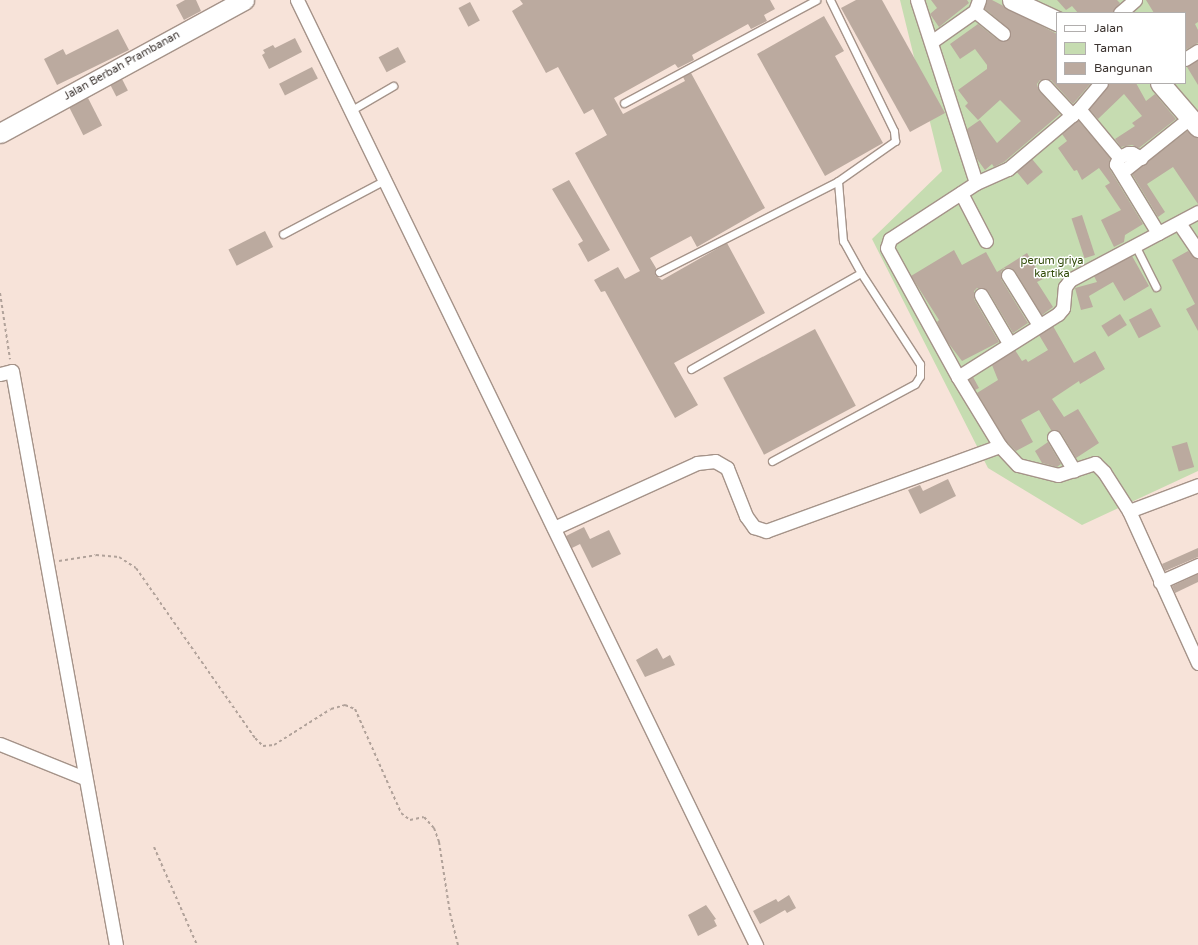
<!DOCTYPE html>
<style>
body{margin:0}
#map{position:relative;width:1198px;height:945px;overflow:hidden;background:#f7e3d9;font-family:"Varela Round",sans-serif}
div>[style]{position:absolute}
.green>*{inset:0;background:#c6dcb1}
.building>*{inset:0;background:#bbaa9f;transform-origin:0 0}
.path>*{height:2px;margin-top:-1px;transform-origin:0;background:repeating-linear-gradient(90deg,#b1a29a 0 3px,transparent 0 6px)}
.roads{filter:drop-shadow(1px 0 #a59389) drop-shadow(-1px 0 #a59389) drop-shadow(0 1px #a59389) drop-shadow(0 -1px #a59389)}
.lane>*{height:7px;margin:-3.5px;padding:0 3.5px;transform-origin:3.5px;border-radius:3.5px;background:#fff}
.street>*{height:13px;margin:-6.5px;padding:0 6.5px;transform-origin:6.5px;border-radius:6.5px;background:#fff}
.secondary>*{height:19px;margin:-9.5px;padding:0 9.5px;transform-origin:9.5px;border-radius:9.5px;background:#fff}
span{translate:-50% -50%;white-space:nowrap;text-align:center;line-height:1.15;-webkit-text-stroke:3px #fff;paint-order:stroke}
.street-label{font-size:11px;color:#3d3531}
.park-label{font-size:11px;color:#324c0a}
.legend{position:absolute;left:1056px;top:12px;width:130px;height:72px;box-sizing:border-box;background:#fff;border:1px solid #b1aead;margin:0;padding:5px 7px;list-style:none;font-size:12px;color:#3d3531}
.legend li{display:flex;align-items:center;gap:8px;height:20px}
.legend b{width:20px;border:1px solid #b1aead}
</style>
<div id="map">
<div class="green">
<div style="clip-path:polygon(evenodd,900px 0,1198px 0,1198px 471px,1082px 525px,988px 468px,872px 239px,942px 171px,900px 0,1057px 13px,1185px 13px,1185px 83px,1057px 83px,1057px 13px)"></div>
</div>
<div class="building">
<div style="clip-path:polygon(185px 0,196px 0,201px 11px,184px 20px,176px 5px)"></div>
<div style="clip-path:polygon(520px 0,770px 0,775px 9px,764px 15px,767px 21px,751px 29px,748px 24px,692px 55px,694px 60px,678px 68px,675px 64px,614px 98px,623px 114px,685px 81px,683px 77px,691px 73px,765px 208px,697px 247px,691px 236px,650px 258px,656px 268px,655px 275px,662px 280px,727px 243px,765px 313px,674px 363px,698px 405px,675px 418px,605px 291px,601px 292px,594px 280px,618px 267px,625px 279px,640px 271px,575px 153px,607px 135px,593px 109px,584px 114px,558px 67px,546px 73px,512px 11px,523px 4px)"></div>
<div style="clip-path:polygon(856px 0,882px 0,945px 113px,910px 132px,841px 8px)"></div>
<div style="clip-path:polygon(931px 0,967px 0,969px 3px,939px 27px,930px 14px,937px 8px)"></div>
<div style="clip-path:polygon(987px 0,992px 0,1057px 34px,1057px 83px,1091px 83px,1073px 104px,1051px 80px,1040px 80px,1037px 84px,1039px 91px,1060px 114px,1004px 162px,994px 167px,992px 164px,985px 170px,977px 159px,967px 129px,980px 120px,997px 143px,1021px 121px,1000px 100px,978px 120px,965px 106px,968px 103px,958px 90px,987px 69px,987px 65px,975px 49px,960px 59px,950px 44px,978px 24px,998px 40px,1009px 39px,1011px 35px,1008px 28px,984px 8px)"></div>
<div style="clip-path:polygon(1057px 0,1117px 0,1120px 3px,1112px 13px,1078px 13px,1072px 6px,1066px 10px)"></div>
<div style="clip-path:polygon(1146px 0,1198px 0,1198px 22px,1195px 24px,1198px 30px,1198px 43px,1185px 50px,1185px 13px,1154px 13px)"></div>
<div style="left:470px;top:2px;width:21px;height:13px;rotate:62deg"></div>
<div style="clip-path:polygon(824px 16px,844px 51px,835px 56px,883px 143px,825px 176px,757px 54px)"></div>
<div style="clip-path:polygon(118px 29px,129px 50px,57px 85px,44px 59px,63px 49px,66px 55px)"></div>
<div style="clip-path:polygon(295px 38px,302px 52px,269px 69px,262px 55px,265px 53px,263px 50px,273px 45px,275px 48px)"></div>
<div style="left:398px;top:47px;width:17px;height:22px;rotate:62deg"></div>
<div style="clip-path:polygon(1198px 60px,1198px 85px,1187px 67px)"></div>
<div style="left:312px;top:67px;width:13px;height:37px;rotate:63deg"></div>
<div style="left:122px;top:79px;width:13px;height:13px;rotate:63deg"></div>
<div style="clip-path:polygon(1109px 83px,1136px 83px,1146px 101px,1155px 94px,1176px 119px,1139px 148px,1132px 145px,1121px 147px,1115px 139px,1135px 126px,1132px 123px,1142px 116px,1124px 94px,1098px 119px,1089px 109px)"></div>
<div style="left:88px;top:98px;width:31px;height:21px;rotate:63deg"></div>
<div style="clip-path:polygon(1078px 120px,1110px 158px,1109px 168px,1143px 224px,1125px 235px,1124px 242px,1114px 247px,1101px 220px,1121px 210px,1105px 186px,1110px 183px,1099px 168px,1082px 180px,1077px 170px,1074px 171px,1058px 148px,1067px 141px,1062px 134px)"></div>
<div style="clip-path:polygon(1187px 131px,1198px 138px,1198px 204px,1173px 167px,1147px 184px,1165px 212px,1158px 217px,1132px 174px)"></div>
<div style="left:1032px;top:159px;width:17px;height:20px;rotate:50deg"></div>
<div style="clip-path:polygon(569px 180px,610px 250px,588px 262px,578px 244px,583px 241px,552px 189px)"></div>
<div style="left:1082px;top:215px;width:42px;height:11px;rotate:72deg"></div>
<div style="left:265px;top:231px;width:18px;height:41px;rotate:63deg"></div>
<div style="clip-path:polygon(954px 250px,962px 265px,986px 252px,997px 272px,1027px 253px,1043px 279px,1037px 282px,1053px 307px,1042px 315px,1015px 271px,1011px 268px,1004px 268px,1001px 272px,1001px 279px,1028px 323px,1013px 333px,988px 291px,977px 288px,974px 291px,974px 299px,999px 342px,962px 361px,946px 340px,937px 322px,939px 320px,911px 276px)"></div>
<div style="clip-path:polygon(1188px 251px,1198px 259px,1198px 331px,1186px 309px,1195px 304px,1172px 260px)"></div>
<div style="clip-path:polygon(1132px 256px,1149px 286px,1124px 301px,1113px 282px,1089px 296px,1093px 307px,1081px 310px,1075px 288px,1097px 282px,1094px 276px)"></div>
<div style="left:1151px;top:308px;width:21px;height:25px;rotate:62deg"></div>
<div style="left:1120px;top:314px;width:13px;height:22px;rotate:58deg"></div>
<div style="clip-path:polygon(1053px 326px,1074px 363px,1095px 351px,1105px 369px,1080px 384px,1079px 381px,1052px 399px,1064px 417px,1078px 409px,1099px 443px,1076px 458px,1061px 433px,1051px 430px,1039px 410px,1021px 420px,1033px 442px,1016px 451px,1006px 441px,977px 393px,998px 380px,992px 365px,1015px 350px,1022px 361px,1026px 359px,1028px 362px,1048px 350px,1039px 335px)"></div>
<div style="left:815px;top:329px;width:87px;height:104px;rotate:62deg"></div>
<div style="clip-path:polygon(973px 377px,979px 388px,975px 390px,969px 380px)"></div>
<div style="clip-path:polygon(1048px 442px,1061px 464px,1057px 467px,1042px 463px,1035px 451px)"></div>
<div style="left:1187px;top:442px;width:26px;height:16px;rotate:74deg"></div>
<div style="clip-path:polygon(948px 479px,956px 496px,920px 514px,908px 490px,920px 485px,923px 491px)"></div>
<div style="clip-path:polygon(584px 527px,590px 539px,609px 530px,621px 554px,592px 568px,580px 544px,572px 548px,566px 536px)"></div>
<div style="clip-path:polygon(1198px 548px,1198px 557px,1165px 571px,1162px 564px)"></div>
<div style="clip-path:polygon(1198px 574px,1198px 582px,1175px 593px,1172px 586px)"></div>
<div style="clip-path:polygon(657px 648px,663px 659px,670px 655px,675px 665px,645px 677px,636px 660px)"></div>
<div style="clip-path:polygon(789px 895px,796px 908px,787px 913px,785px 910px,760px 924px,753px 911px,776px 899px,778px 902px)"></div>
<div style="clip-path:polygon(706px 905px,716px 919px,714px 920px,717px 926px,698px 936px,688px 915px)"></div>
</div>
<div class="path">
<div style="left:0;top:293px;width:67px;rotate:81.4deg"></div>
<div style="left:59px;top:561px;width:37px;rotate:-9deg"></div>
<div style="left:96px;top:555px;width:23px;rotate:5deg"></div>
<div style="left:119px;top:557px;width:20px;rotate:33deg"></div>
<div style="left:136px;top:568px;width:208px;rotate:55deg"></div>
<div style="left:255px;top:738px;width:11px;rotate:45deg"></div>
<div style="left:263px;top:746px;width:11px;rotate:-5deg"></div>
<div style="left:274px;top:745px;width:67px;rotate:-32.3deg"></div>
<div style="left:331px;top:709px;width:15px;rotate:-16deg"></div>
<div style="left:345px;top:705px;width:11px;rotate:22deg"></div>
<div style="left:355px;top:709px;width:114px;rotate:66.1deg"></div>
<div style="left:401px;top:813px;width:11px;rotate:38deg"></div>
<div style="left:410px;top:820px;width:14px;rotate:-12deg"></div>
<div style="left:424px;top:817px;width:15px;rotate:48deg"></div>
<div style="left:434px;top:828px;width:15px;rotate:70deg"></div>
<div style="left:439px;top:842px;width:72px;rotate:81.2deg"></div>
<div style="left:450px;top:913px;width:33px;rotate:76deg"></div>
<div style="left:154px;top:847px;width:107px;rotate:66.3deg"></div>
</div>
<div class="roads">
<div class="lane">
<div style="left:624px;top:103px;width:218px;rotate:-28.2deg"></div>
<div style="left:350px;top:111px;width:50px;rotate:-30.2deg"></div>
<div style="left:283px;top:234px;width:113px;rotate:-27.9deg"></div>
<div style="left:1135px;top:245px;width:47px;rotate:63.4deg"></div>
<div style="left:659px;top:272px;width:201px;rotate:-26.9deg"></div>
<div style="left:838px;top:181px;width:70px;rotate:-35.1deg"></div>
<div style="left:895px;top:141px;width:10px;rotate:-96deg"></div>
<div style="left:894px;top:131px;width:146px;rotate:-116deg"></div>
<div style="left:691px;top:369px;width:195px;rotate:-29.5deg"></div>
<div style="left:772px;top:461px;width:162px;rotate:-28.3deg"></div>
<div style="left:915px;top:384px;width:9px;rotate:-58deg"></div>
<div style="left:920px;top:376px;width:12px;rotate:-90deg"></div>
<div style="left:920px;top:364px;width:108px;rotate:-123deg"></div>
<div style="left:861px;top:273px;width:37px;rotate:-119deg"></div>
<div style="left:843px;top:241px;width:60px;rotate:-94.8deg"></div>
</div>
<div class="street">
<div style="left:297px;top:0;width:1051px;rotate:64.09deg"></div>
<div style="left:917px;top:0;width:192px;rotate:72.1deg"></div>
<div style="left:976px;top:183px;width:103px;rotate:146.9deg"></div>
<div style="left:890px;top:239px;width:9px;rotate:108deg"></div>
<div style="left:887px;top:248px;width:147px;rotate:61.2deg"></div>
<div style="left:958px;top:377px;width:81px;rotate:58.7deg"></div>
<div style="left:1000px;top:446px;width:26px;rotate:47deg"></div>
<div style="left:1018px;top:465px;width:41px;rotate:14deg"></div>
<div style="left:1058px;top:475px;width:39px;rotate:-18deg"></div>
<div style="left:1095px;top:463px;width:13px;rotate:45deg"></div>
<div style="left:1104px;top:472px;width:46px;rotate:57.3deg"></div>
<div style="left:1129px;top:511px;width:74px;rotate:-20.6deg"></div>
<div style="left:975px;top:11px;width:36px;rotate:39deg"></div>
<div style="left:1120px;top:13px;width:20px;rotate:-41deg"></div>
<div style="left:931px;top:42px;width:54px;rotate:-35.2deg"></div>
<div style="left:975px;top:11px;width:12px;rotate:-70deg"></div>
<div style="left:1185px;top:59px;width:15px;rotate:-32deg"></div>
<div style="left:1045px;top:86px;width:40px;rotate:47deg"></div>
<div style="left:1079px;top:109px;width:62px;rotate:50.2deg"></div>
<div style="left:1141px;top:158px;width:10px;rotate:-151deg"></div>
<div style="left:1132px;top:153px;width:4px;rotate:180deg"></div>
<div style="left:1128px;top:153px;width:10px;rotate:156deg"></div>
<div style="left:1119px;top:157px;width:8px;rotate:113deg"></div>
<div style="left:1116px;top:164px;width:81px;rotate:58.7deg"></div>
<div style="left:1122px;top:172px;width:88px;rotate:-38.6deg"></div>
<div style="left:976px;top:183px;width:35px;rotate:-24deg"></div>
<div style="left:1008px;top:169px;width:93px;rotate:-40.2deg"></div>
<div style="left:1079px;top:109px;width:34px;rotate:-50deg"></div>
<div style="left:961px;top:193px;width:54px;rotate:62.5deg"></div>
<div style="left:1179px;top:223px;width:34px;rotate:56deg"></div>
<div style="left:1008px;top:275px;width:59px;rotate:58.2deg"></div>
<div style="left:981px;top:295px;width:56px;rotate:59.7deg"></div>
<div style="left:0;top:374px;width:12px;rotate:-14deg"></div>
<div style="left:12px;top:371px;width:583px;rotate:79.73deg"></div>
<div style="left:958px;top:377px;width:118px;rotate:-32.2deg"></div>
<div style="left:1058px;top:314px;width:8px;rotate:-50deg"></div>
<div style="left:1063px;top:308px;width:21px;rotate:-85deg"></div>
<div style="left:1065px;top:287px;width:9px;rotate:-54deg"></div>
<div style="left:1070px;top:280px;width:145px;rotate:-28deg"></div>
<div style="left:1054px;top:437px;width:39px;rotate:59deg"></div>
<div style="left:1129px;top:511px;width:167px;rotate:65.6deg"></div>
<div style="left:554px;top:528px;width:157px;rotate:-24.4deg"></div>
<div style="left:697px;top:463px;width:18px;rotate:-6deg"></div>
<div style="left:715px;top:461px;width:14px;rotate:30deg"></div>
<div style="left:727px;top:468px;width:52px;rotate:68.4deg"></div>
<div style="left:746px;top:516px;width:14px;rotate:54deg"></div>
<div style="left:754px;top:527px;width:13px;rotate:18deg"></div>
<div style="left:766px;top:531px;width:249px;rotate:-20deg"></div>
<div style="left:1160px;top:582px;width:42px;rotate:-24.1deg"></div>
<div style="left:0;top:744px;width:91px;rotate:22deg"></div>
</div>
<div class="secondary">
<div style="left:1012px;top:0;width:50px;rotate:25deg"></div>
<div style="left:1160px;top:83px;width:58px;rotate:49.2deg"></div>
<div style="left:0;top:133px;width:278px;rotate:-28.6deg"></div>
</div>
</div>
<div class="street-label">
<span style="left:122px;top:66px;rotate:-29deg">Jalan Berbah Prambanan</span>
</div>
<div class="park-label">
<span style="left:1052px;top:268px">perum griya<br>kartika</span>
</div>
<ul class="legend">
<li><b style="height:5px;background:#fff"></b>Jalan</li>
<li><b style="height:11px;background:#c6dcb1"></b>Taman</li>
<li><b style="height:11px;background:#bbaa9f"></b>Bangunan</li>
</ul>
</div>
